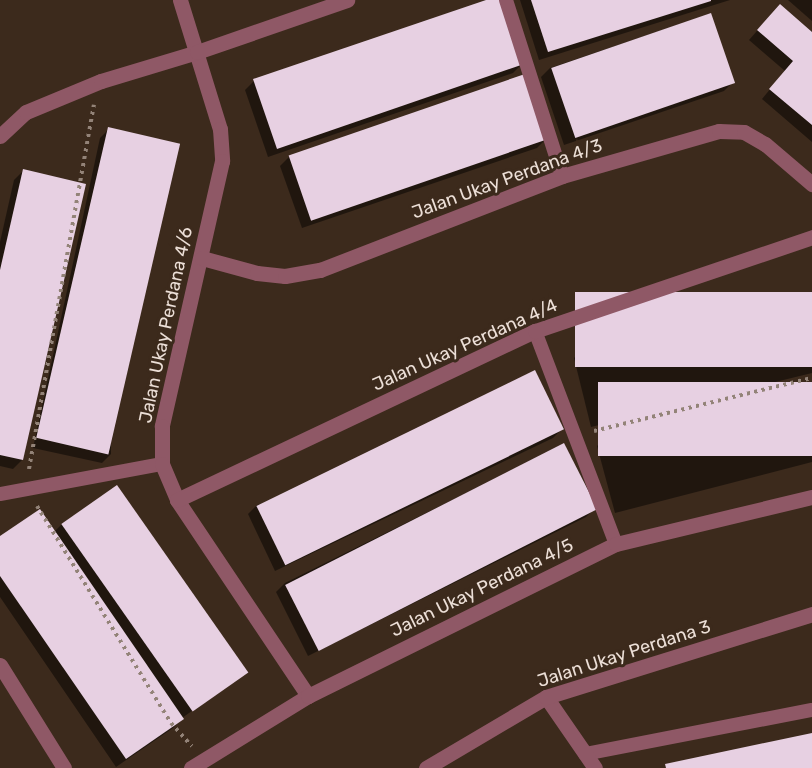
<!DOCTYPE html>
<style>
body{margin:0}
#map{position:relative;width:812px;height:768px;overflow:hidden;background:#3c2a1c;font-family:Rubik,sans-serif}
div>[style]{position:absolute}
.shadow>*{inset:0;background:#0007}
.building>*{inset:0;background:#e7d0e2;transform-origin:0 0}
.path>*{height:4px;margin-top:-2px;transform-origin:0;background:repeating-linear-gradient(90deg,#938378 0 3px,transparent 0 7.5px)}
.lane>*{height:14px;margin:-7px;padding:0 7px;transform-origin:7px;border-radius:7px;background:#8f5866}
.street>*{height:15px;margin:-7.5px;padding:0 7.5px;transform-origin:7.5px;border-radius:7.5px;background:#8f5866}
span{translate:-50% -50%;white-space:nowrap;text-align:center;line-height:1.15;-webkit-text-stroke:6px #3c2a1c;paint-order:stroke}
.street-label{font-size:18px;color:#ecdfd7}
</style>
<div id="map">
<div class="shadow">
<div style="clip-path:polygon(491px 0,522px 64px,513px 73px,268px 157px,245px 90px,254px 81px)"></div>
<div style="clip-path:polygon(520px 0,730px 0,539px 60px)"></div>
<div style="clip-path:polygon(788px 0,812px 0,812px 21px)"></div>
<div style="clip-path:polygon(710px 14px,733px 82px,724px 91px,564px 145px,541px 77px,550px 68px)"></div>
<div style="clip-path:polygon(771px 15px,812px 34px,812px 142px,762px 99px,785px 71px,749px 40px)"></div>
<div style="clip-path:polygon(109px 129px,111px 454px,102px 463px,33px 448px,100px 138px)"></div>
<div style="clip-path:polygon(546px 139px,537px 148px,302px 228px,280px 166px,290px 156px)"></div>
<div style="clip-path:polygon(23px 171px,22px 460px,13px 469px,0 466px,0 242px,14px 180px)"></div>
<div style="clip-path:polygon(812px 294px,812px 373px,591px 427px,574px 358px,583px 349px)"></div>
<div style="clip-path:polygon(812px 384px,812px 462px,615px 513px,597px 446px,606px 437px)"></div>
<div style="clip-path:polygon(562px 429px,553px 438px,275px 571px,248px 514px,257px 505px)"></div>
<div style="clip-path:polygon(563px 445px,595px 508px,586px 517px,308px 656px,276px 592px,285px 583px)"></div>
<div style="clip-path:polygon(62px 524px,245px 673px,182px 718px,173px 728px,116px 767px,0 597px,0 538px,54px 532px)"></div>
</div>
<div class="building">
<div style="clip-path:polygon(486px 0,502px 0,524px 64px,277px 149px,253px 79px)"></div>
<div style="clip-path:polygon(531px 0,711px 0,711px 1px,548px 52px)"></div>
<div style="clip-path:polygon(780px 4px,812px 32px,812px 125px,769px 89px,793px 61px,757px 30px)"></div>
<div style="left:711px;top:13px;width:74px;height:169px;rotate:71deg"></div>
<div style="left:525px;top:74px;width:69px;height:250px;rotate:71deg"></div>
<div style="left:108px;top:127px;width:74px;height:319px;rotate:13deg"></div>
<div style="clip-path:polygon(23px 169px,86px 184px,23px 460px,0 455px,0 270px)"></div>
<div style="left:812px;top:292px;width:75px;height:237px;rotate:90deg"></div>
<div style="left:535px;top:370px;width:66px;height:310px;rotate:64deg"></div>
<div style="left:812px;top:382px;width:74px;height:214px;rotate:90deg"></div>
<div style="left:564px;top:443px;width:74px;height:313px;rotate:63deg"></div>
<div style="left:117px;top:485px;width:229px;height:68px;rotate:55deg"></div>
<div style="clip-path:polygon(40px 509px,184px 719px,126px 759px,0 576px,0 536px)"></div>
<div style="clip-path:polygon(812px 733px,812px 768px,666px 768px,665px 764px)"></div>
</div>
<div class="path">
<div style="left:594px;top:431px;width:224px;rotate:-13.7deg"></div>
<div style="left:29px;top:469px;width:370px;rotate:-79.9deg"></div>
<div style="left:37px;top:506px;width:255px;rotate:58.3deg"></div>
<div style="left:171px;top:723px;width:31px;rotate:48deg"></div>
</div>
<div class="lane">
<div style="left:506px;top:0;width:185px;rotate:72.3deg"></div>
<div style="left:535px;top:331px;width:228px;rotate:69.2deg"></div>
<div style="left:0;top:494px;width:165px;rotate:-10.5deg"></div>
<div style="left:585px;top:754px;width:231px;rotate:-11deg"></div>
</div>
<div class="street">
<div style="left:180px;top:0;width:135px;rotate:72.8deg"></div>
<div style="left:220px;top:129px;width:32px;rotate:86deg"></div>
<div style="left:222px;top:161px;width:272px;rotate:102.8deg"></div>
<div style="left:162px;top:426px;width:38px;rotate:90deg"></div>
<div style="left:162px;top:464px;width:39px;rotate:67deg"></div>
<div style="left:177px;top:500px;width:236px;rotate:56.2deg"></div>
<div style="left:0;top:136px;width:35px;rotate:-43deg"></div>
<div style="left:26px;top:112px;width:81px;rotate:-22.5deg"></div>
<div style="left:101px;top:81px;width:100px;rotate:-16.8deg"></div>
<div style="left:197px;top:52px;width:159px;rotate:-19.1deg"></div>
<div style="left:202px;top:258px;width:57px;rotate:15.3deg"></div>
<div style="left:257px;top:273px;width:28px;rotate:6deg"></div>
<div style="left:285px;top:276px;width:36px;rotate:-10deg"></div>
<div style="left:320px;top:270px;width:260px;rotate:-21.2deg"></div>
<div style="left:562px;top:176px;width:163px;rotate:-16deg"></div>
<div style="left:719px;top:131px;width:25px;rotate:2deg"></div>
<div style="left:744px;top:132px;width:24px;rotate:30deg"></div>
<div style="left:765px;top:144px;width:62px;rotate:40.4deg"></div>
<div style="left:177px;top:500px;width:396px;rotate:-25.3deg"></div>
<div style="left:535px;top:331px;width:293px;rotate:-18.7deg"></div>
<div style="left:0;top:665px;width:121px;rotate:58.1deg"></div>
<div style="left:546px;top:697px;width:86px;rotate:55.4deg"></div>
<div style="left:191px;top:768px;width:137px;rotate:-31.6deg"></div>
<div style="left:308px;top:696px;width:343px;rotate:-26.3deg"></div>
<div style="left:616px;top:544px;width:202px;rotate:-13.5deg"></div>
<div style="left:426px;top:768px;width:139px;rotate:-30.6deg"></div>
<div style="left:546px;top:697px;width:279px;rotate:-17.3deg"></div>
</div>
<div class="street-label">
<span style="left:507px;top:179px;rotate:-20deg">Jalan Ukay Perdana 4/3</span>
<span style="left:166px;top:325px;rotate:-78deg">Jalan Ukay Perdana 4/6</span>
<span style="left:465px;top:345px;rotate:-24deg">Jalan Ukay Perdana 4/4</span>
<span style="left:482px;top:588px;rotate:-26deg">Jalan Ukay Perdana 4/5</span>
<span style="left:624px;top:654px;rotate:-18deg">Jalan Ukay Perdana 3</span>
</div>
</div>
